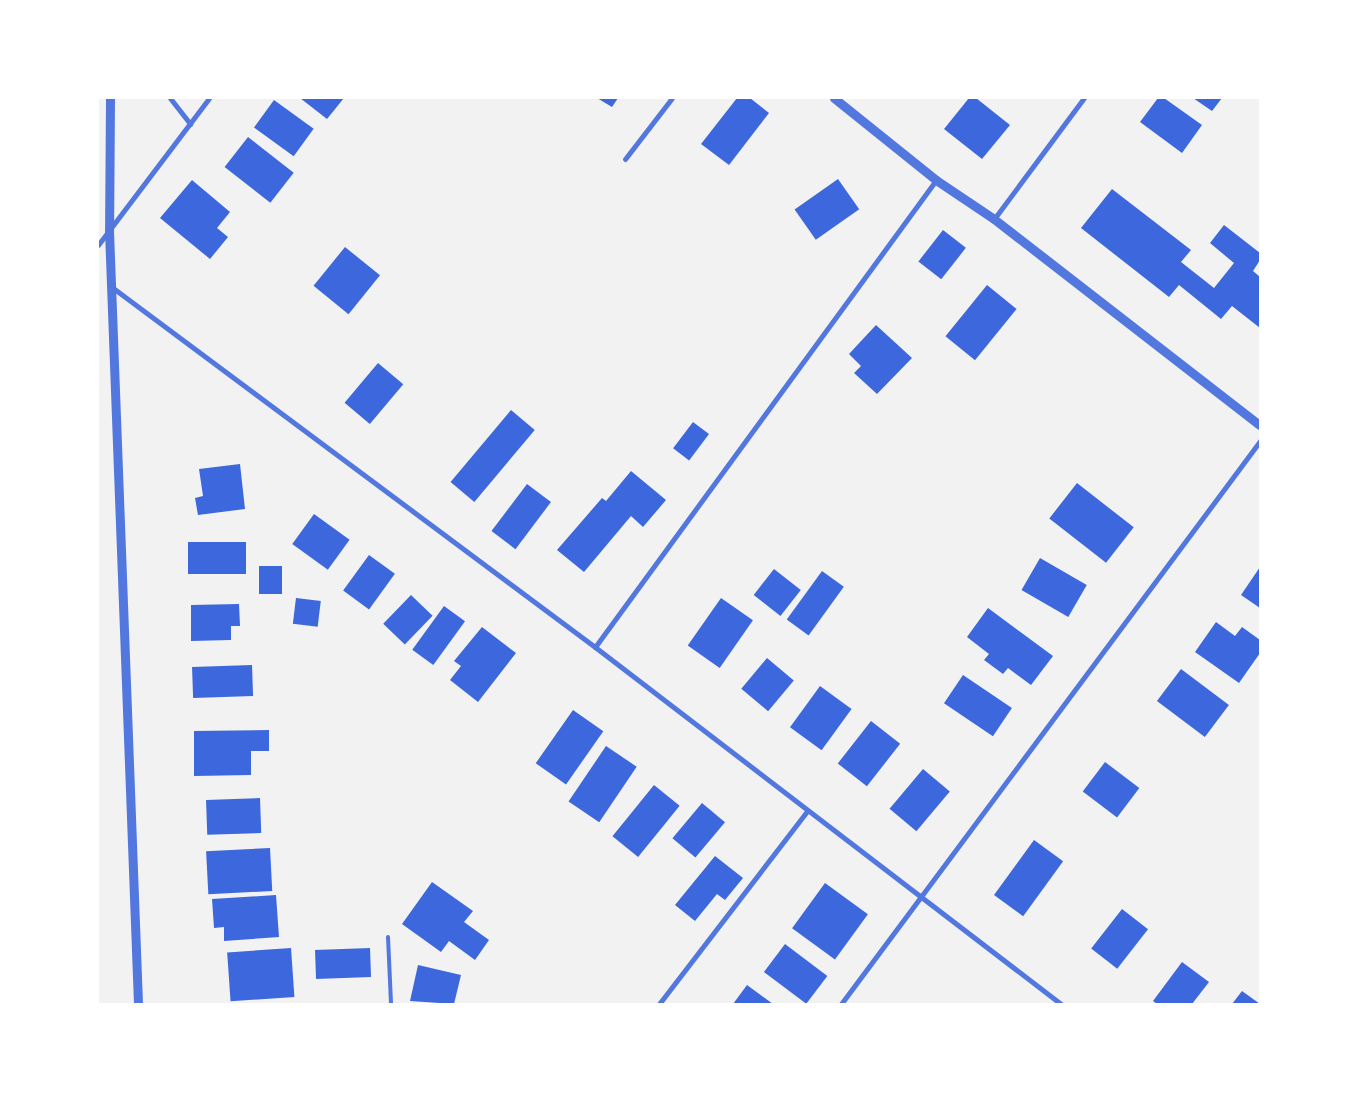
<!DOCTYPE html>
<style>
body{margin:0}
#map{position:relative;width:1358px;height:1102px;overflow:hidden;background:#f2f2f2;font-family:"Source Serif 4",serif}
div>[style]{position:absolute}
.building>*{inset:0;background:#3d67dc;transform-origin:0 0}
.service>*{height:4px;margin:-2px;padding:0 2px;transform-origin:2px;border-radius:2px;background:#5277de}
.minor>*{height:5px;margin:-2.5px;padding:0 2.5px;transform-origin:2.5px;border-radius:2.5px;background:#5277de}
.tertiary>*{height:9px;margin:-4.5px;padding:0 4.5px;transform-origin:4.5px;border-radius:4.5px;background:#5277de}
span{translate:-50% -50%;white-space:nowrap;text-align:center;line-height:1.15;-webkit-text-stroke:4.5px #fff;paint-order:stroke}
.frame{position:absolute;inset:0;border:99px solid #fff;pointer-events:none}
</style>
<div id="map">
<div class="building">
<div style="clip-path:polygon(300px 98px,344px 98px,327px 119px)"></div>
<div style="clip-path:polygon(597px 98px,618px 98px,612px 107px)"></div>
<div style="clip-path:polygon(737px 98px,750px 98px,769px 113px,729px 165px,701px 144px)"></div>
<div style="clip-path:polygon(969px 98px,976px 98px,1010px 125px,982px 159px,944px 129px)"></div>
<div style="clip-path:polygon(1158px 98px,1164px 98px,1202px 125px,1182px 153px,1140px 122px)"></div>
<div style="clip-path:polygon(1193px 98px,1222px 98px,1212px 111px)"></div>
<div style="left:274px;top:100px;width:49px;height:34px;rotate:36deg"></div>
<div style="left:248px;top:137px;width:58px;height:38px;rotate:38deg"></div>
<div style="left:838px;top:179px;width:37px;height:53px;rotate:55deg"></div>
<div style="clip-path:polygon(192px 180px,230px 212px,217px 228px,228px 237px,210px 259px,160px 218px)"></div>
<div style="clip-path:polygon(1112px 189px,1191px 250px,1181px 262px,1214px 288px,1234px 263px,1210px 243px,1224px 225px,1260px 253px,1260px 260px,1253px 271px,1260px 277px,1260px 328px,1232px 306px,1221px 319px,1179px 285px,1169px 297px,1081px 228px)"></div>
<div style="left:943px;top:230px;width:29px;height:40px;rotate:38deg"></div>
<div style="left:345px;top:247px;width:45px;height:50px;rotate:39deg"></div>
<div style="left:987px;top:285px;width:38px;height:66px;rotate:39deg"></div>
<div style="clip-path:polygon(876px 325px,912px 358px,877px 394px,854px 373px,861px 366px,849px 354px)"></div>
<div style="left:378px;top:363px;width:33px;height:52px;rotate:40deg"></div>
<div style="left:511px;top:410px;width:31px;height:94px;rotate:40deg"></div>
<div style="left:693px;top:422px;width:20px;height:33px;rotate:37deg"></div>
<div style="clip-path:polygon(240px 464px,245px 509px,198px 515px,195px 498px,203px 496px,199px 469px)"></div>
<div style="clip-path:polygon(631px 471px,666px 500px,643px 527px,631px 516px,584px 572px,557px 550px,602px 498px,606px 501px)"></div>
<div style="left:1077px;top:483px;width:72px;height:45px;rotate:38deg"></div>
<div style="left:527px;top:484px;width:30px;height:59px;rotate:37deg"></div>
<div style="left:314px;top:514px;width:44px;height:37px;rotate:36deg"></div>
<div style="left:246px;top:542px;width:32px;height:58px;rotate:90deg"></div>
<div style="left:369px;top:555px;width:32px;height:44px;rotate:36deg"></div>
<div style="left:1040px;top:558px;width:54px;height:37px;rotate:30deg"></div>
<div style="left:259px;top:566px;width:23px;height:28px"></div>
<div style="clip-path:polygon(1260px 567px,1260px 608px,1241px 595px)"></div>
<div style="left:774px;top:569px;width:34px;height:33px;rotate:38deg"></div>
<div style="left:822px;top:571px;width:27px;height:60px;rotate:36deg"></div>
<div style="left:411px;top:595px;width:30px;height:40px;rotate:44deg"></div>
<div style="left:296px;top:598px;width:25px;height:26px;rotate:7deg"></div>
<div style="left:721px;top:598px;width:39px;height:58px;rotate:35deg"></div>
<div style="clip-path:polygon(239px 604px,240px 626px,231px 626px,231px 640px,191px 641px,191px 605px)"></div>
<div style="left:444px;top:606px;width:26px;height:54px;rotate:36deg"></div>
<div style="clip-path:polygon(988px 608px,1053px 656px,1031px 685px,1008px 668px,1003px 674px,984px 660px,989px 654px,967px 637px)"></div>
<div style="clip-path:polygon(1216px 622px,1235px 636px,1242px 627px,1260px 640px,1260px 653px,1239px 683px,1195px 652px)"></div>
<div style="clip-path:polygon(482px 627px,516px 653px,478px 702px,450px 680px,461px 666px,454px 661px)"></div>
<div style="left:767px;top:658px;width:35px;height:40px;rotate:40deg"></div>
<div style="left:252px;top:665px;width:31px;height:60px;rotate:88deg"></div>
<div style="left:1181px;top:669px;width:60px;height:40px;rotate:37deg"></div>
<div style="left:963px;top:675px;width:59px;height:34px;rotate:34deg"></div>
<div style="left:820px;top:686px;width:39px;height:51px;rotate:36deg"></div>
<div style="left:573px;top:710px;width:37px;height:65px;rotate:35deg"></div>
<div style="left:871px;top:721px;width:37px;height:54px;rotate:38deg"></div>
<div style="clip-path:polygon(269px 730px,269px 751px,251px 751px,251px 775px,194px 776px,194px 731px)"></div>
<div style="left:606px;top:746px;width:37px;height:67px;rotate:34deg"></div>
<div style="left:1105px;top:762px;width:43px;height:37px;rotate:37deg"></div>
<div style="left:923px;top:769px;width:35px;height:52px;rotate:40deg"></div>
<div style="left:654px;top:785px;width:33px;height:66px;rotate:39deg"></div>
<div style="left:260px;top:798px;width:35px;height:54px;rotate:88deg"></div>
<div style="left:702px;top:803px;width:30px;height:46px;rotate:40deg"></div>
<div style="left:1034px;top:840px;width:36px;height:68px;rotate:36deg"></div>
<div style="left:270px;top:848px;width:43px;height:64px;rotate:87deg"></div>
<div style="clip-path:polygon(715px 856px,743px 878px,725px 900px,717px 894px,695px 921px,675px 905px)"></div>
<div style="clip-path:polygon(432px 882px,473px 911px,464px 922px,489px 940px,475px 960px,449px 941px,441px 952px,402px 924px)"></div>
<div style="left:825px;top:883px;width:53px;height:56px;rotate:36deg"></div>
<div style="clip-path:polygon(276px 895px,279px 937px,224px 941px,224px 927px,214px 928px,212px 899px)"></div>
<div style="left:1122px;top:909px;width:33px;height:50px;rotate:38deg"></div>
<div style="left:785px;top:944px;width:53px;height:35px;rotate:37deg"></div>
<div style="left:291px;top:948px;width:49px;height:64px;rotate:86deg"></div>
<div style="left:370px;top:948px;width:29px;height:55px;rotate:88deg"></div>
<div style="clip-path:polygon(1182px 962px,1209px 982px,1192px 1004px,1157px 1004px,1153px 1001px)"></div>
<div style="clip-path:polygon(418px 965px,461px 975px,454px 1004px,410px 1001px)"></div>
<div style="clip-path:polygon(747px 985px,773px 1004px,733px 1004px)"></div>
<div style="clip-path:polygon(1242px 991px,1260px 1004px,1232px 1004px)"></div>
</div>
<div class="service">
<div style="left:388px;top:937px;width:67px;rotate:87.4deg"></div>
</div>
<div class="minor">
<div style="left:170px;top:98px;width:33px;rotate:52deg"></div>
<div style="left:625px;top:159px;width:77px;rotate:-52.4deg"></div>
<div style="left:994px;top:219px;width:151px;rotate:-53.4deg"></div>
<div style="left:98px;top:245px;width:184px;rotate:-52.9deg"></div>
<div style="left:113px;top:288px;width:601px;rotate:36.68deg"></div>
<div style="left:595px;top:647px;width:587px;rotate:37.46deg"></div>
<div style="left:595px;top:647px;width:578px;rotate:-53.86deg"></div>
<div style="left:659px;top:1004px;width:243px;rotate:-52.5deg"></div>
<div style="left:841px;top:1004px;width:702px;rotate:-53.34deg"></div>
</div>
<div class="tertiary">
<div style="left:110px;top:98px;width:133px;rotate:90.4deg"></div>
<div style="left:109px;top:231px;width:774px;rotate:87.85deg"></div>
<div style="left:834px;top:98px;width:131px;rotate:38.8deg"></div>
<div style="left:936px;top:180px;width:70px;rotate:33.9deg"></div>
<div style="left:994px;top:219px;width:336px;rotate:37.8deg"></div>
</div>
<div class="frame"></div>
</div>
